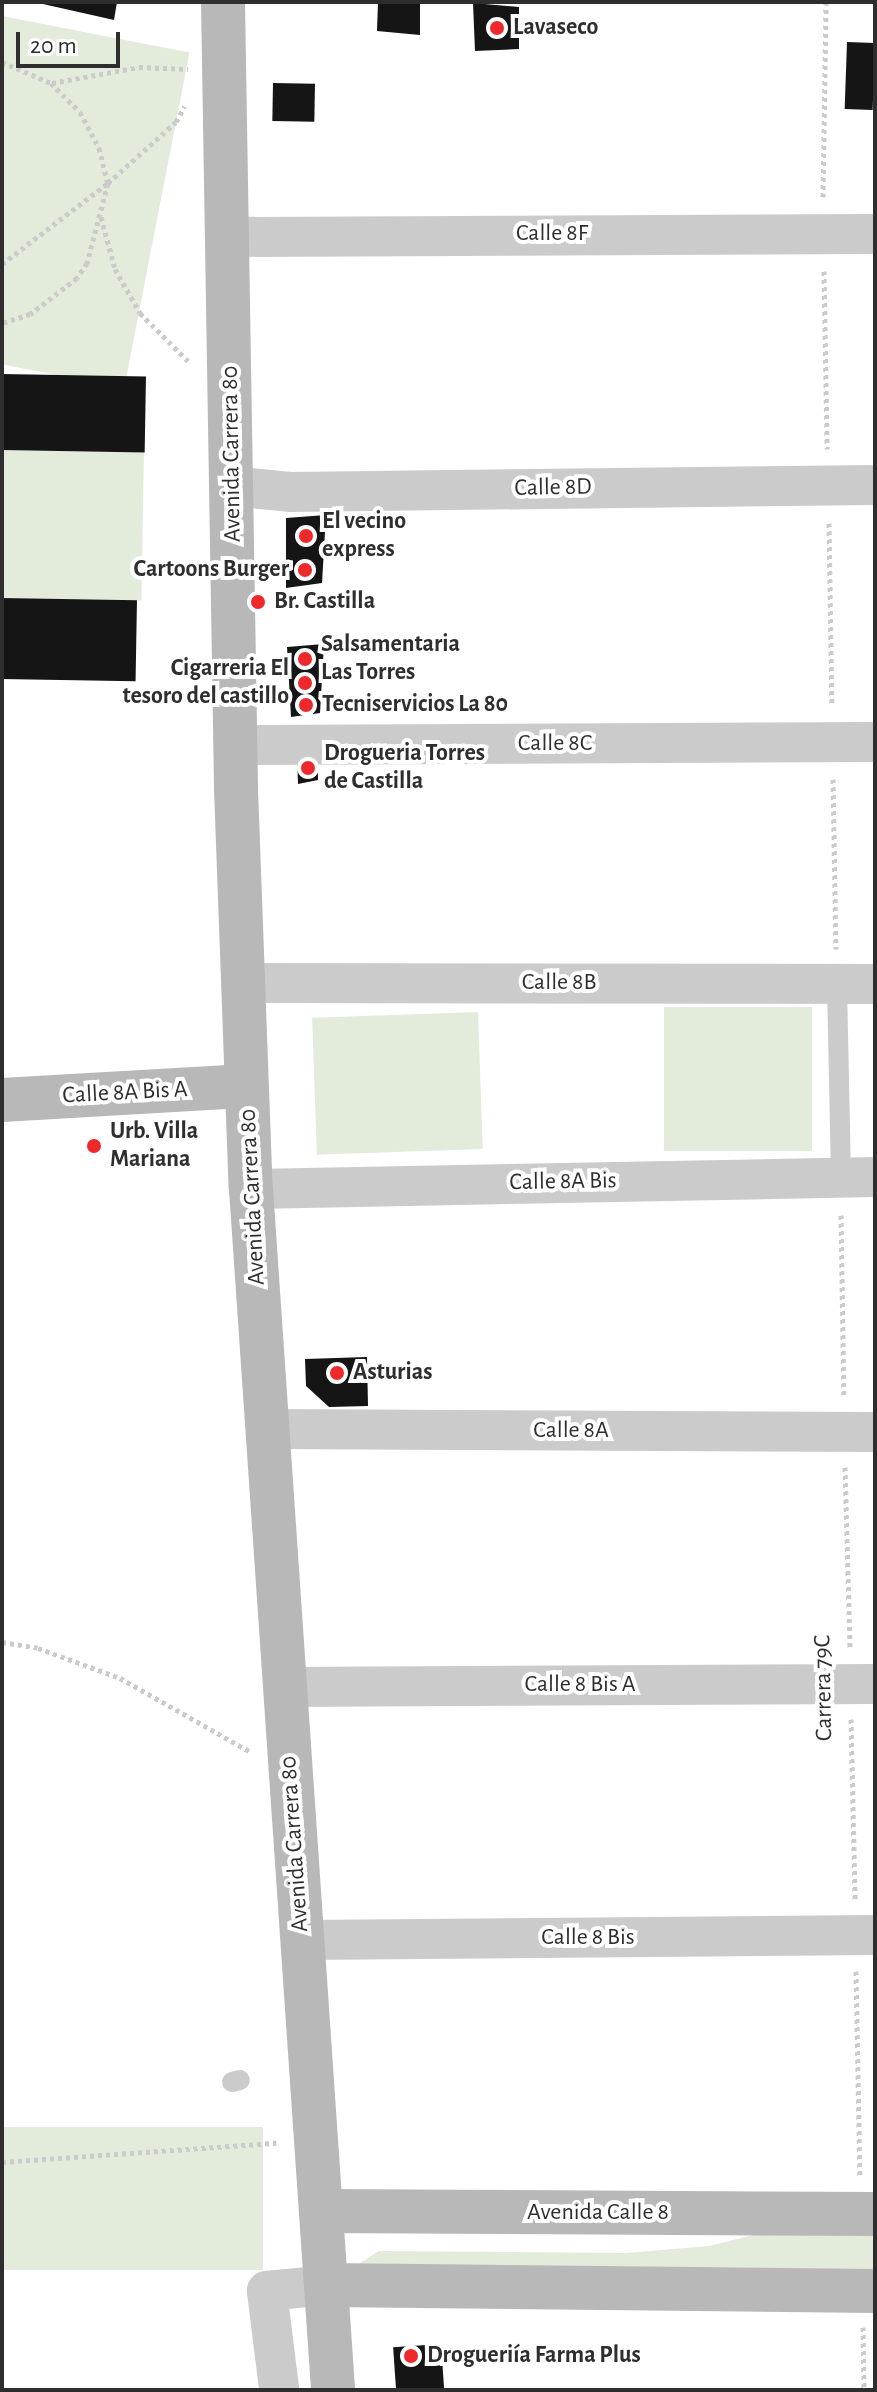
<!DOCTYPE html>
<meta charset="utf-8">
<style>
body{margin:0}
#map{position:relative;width:877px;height:2392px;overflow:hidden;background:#fff;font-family:"Alegreya Sans",sans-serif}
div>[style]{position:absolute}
.green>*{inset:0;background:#e3ecdb;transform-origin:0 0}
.building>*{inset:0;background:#151515;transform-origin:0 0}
.path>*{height:5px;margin-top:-2.5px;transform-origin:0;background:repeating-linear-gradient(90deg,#cbcbcb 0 4px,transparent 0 8px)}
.lane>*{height:20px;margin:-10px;padding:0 10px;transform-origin:10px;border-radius:10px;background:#cbcbcb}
.street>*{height:40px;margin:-20px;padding:0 20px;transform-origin:20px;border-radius:20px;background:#cbcbcb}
.secondary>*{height:44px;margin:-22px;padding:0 22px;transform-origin:22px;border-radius:22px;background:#b8b8b8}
.dots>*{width:22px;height:22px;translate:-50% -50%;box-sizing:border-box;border:4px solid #fff;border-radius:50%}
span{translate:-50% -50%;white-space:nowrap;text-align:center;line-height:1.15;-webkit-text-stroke:8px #fff;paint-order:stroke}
.poi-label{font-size:24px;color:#2e2e2e;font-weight:700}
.left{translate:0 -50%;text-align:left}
.right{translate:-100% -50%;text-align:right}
.street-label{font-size:24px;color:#2e2e2e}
.frame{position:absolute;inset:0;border:4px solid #2e2e2e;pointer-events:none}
.scale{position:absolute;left:16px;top:32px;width:104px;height:36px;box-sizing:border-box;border:4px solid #2e2e2e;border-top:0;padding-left:10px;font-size:24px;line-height:28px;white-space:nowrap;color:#2e2e2e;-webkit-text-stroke:6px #fff;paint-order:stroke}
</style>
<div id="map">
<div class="green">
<div style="left:2px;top:16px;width:191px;height:342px;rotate:11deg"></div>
<div style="left:2px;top:450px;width:142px;height:148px;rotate:1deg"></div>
<div style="left:664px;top:1007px;width:148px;height:144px"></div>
<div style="left:478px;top:1012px;width:137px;height:166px;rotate:88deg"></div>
<div style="left:263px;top:2127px;width:143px;height:261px;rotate:90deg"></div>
<div style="clip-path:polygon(875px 2230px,875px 2274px,361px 2271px,360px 2263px,379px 2251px,626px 2253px,709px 2246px,769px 2231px)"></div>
</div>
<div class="building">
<div style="clip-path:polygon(34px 2px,117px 2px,114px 20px)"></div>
<div style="clip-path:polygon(378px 2px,420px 2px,420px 35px,377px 31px)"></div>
<div style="clip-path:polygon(473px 3px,519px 7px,519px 49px,475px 51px)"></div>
<div style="left:847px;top:42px;width:28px;height:67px;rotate:2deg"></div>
<div style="left:273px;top:83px;width:42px;height:38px;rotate:1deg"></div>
<div style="left:2px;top:374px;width:144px;height:76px;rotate:1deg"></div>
<div style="clip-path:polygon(326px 515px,322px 583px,286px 588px,286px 518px)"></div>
<div style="left:2px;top:598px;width:135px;height:81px;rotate:1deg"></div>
<div style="clip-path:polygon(324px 644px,320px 713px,291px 717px,287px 647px)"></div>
<div style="clip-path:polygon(318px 754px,318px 780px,298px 784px,297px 755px)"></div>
<div style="clip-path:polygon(367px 1357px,368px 1406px,329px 1407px,306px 1386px,305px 1359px)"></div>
<div style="left:441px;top:2344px;width:46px;height:48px;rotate:86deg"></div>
</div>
<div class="path">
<div style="left:2px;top:62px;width:53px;rotate:23.2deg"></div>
<div style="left:51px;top:83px;width:41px;rotate:45deg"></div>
<div style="left:80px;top:112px;width:41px;rotate:62.2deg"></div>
<div style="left:99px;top:148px;width:36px;rotate:76deg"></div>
<div style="left:108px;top:183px;width:83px;rotate:104.7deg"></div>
<div style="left:87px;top:263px;width:18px;rotate:124deg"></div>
<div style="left:77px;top:278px;width:59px;rotate:142.5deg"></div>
<div style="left:30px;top:314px;width:29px;rotate:162deg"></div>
<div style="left:52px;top:83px;width:88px;rotate:-10.4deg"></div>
<div style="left:139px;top:67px;width:49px;rotate:2.3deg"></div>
<div style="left:823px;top:197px;width:195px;rotate:-89.1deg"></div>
<div style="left:101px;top:217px;width:54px;rotate:74.9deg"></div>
<div style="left:115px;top:269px;width:51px;rotate:60.4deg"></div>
<div style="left:140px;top:313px;width:69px;rotate:45deg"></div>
<div style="left:2px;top:264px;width:133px;rotate:-37.4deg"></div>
<div style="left:108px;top:183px;width:91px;rotate:-41.9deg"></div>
<div style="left:176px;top:122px;width:18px;rotate:-61deg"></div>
<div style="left:824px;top:271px;width:178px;rotate:89deg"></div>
<div style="left:829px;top:523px;width:182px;rotate:89.1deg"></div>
<div style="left:833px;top:779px;width:170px;rotate:89deg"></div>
<div style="left:841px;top:1215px;width:182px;rotate:89.1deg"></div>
<div style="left:845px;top:1467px;width:182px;rotate:88.4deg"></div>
<div style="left:2px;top:1642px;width:36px;rotate:9deg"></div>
<div style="left:38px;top:1648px;width:87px;rotate:20.1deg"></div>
<div style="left:120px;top:1678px;width:150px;rotate:29.5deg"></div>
<div style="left:851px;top:1719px;width:182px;rotate:88.7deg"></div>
<div style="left:856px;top:1971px;width:206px;rotate:88.9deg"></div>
<div style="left:2px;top:2162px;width:275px;rotate:-4deg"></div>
<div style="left:863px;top:2327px;width:63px;rotate:89.1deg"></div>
</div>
<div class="lane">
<div style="left:837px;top:985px;width:193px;rotate:88.8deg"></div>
<div style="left:232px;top:2082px;width:8px;rotate:-14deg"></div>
</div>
<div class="street">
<div style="left:228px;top:237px;width:647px;rotate:-0.27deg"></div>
<div style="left:232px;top:486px;width:58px;rotate:5.9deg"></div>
<div style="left:290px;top:492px;width:585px;rotate:-0.69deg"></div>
<div style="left:235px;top:745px;width:640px;rotate:-0.27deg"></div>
<div style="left:243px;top:983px;width:632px;rotate:0.09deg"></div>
<div style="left:251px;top:1189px;width:624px;rotate:-1.1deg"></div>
<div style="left:267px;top:1429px;width:608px;rotate:0.28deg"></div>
<div style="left:284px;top:1687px;width:591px;rotate:-0.29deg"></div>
<div style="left:302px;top:1940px;width:573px;rotate:-0.5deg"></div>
<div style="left:279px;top:2388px;width:98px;rotate:-97.1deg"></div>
<div style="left:267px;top:2291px;width:59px;rotate:-5.8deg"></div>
</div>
<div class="secondary">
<div style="left:223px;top:2px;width:787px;rotate:89.05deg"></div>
<div style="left:236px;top:789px;width:400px;rotate:87.9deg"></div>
<div style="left:251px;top:1189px;width:1204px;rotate:86.09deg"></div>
<div style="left:2px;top:1100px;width:245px;rotate:-3.3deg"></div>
<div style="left:321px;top:2211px;width:554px;rotate:0.31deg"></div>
<div style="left:326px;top:2285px;width:549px;rotate:0.63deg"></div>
</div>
<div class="dots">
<div style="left:497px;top:28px;background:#ed292b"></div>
<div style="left:306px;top:536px;background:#ed292b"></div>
<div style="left:305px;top:570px;background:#ed292b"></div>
<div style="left:258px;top:602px;background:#ed292b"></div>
<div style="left:305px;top:659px;background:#ed292b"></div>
<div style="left:305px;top:683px;background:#ed292b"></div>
<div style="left:306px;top:705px;background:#ed292b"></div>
<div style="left:308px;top:768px;background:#ed292b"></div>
<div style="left:94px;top:1146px;background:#ed292b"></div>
<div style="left:337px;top:1373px;background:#ed292b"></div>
<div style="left:411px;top:2356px;background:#ed292b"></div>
</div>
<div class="poi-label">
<span class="left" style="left:513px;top:28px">Lavaseco</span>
<span class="left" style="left:322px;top:536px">El vecino<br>express</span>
<span class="right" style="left:289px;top:570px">Cartoons Burger</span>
<span class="left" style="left:274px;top:602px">Br. Castilla</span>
<span class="left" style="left:321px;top:659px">Salsamentaria<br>Las Torres</span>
<span class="right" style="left:289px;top:683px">Cigarreria El<br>tesoro del castillo</span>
<span class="left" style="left:322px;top:705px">Tecniservicios La 80</span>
<span class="left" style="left:324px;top:768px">Drogueria Torres<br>de Castilla</span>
<span class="left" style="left:110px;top:1146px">Urb. Villa<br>Mariana</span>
<span class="left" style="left:353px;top:1373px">Asturias</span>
<span class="left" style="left:427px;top:2356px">Drogueriía Farma Plus</span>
</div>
<div class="street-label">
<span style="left:552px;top:234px">Calle 8F</span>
<span style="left:232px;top:454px;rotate:-91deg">Avenida Carrera 80</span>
<span style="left:553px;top:488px;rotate:-1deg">Calle 8D</span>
<span style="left:555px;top:744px">Calle 8C</span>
<span style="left:559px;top:983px">Calle 8B</span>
<span style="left:125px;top:1093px;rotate:-3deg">Calle 8A Bis A</span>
<span style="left:563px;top:1182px;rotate:-1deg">Calle 8A Bis</span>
<span style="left:253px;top:1197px;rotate:-93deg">Avenida Carrera 80</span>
<span style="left:571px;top:1431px">Calle 8A</span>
<span style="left:580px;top:1685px">Calle 8 Bis A</span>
<span style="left:824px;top:1688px;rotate:-91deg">Carrera 79C</span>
<span style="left:295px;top:1844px;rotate:-94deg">Avenida Carrera 80</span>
<span style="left:588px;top:1938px">Calle 8 Bis</span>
<span style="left:598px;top:2213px">Avenida Calle 8</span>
</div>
<div class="frame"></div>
<div class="scale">20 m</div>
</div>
